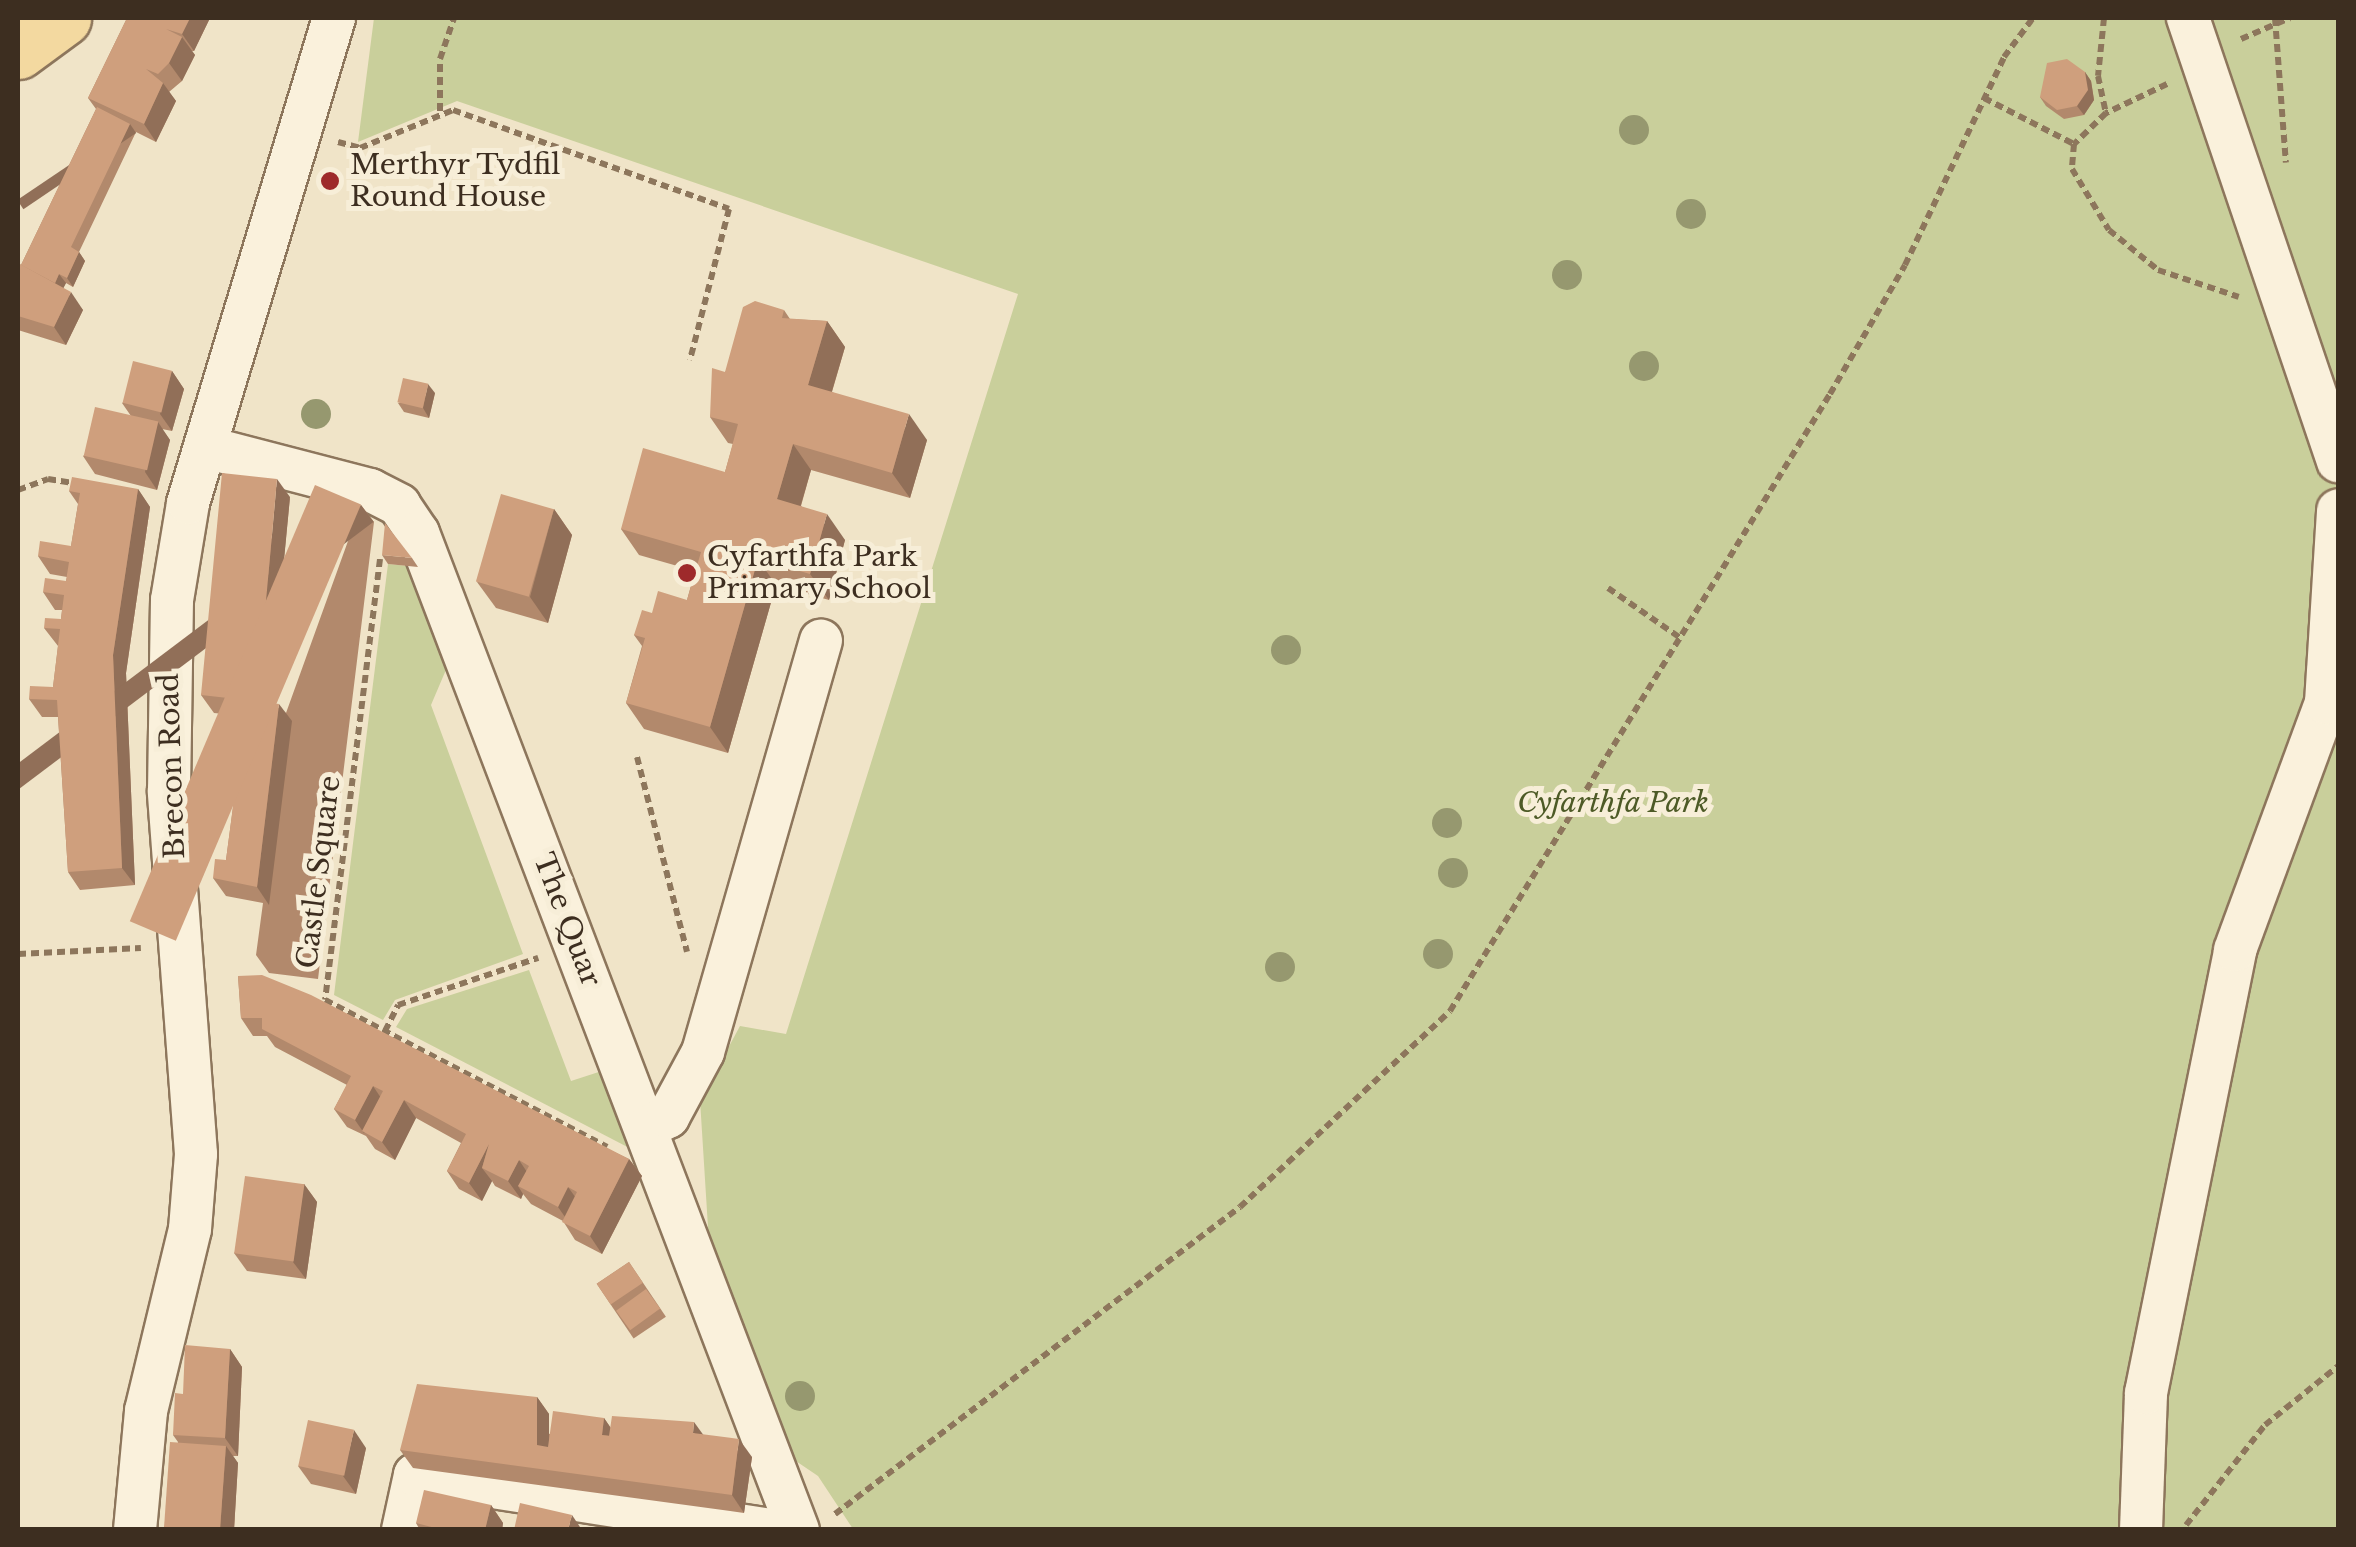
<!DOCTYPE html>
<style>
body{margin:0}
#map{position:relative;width:2356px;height:1547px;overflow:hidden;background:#f0e4c8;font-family:"Libre Baskerville",serif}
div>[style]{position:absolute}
.green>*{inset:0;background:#c9cf9b}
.path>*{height:6px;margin-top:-3px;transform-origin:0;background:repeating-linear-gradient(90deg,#8d765c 0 8px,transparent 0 13px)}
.roads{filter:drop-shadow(2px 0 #8d765c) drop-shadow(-2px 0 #8d765c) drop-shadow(0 2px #8d765c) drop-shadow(0 -2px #8d765c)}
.minor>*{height:42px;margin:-21px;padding:0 21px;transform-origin:21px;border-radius:21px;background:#faf1dc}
.major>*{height:55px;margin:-27.5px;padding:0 27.5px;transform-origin:27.5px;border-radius:27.5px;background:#f3d9a0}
.trees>*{width:30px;height:30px;margin:-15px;border-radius:50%;background:#96986f}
.wall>*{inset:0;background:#b2896c;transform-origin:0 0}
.shaded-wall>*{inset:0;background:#916f58;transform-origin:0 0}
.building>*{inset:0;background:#cf9f7d;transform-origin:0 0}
.dots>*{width:28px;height:28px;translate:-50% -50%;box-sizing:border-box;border:5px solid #f7eed8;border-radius:50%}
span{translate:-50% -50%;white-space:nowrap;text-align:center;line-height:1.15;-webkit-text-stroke:10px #f7eed8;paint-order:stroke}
.poi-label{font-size:28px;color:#3d2e20}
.left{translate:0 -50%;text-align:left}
.street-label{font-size:28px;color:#3d2e20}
.park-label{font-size:28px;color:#4d5a26;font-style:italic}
.frame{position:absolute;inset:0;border:20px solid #3d2e20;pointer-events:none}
</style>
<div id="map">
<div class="green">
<div style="clip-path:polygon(374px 18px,2338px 18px,2338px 1529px,853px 1529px,818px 1476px,784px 1453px,710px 1259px,700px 1100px,740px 1026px,786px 1034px,1018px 294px,457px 101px,358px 142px)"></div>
<div style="clip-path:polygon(388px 564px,418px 567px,454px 651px,431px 705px,523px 954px,395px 1000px,383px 1020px,334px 995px)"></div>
<div style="clip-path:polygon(529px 970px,571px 1081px,608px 1069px,639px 1153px,396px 1027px,407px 1009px)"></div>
</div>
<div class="path">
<div style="left:2104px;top:18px;width:58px;rotate:95.9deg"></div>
<div style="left:2098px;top:76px;width:38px;rotate:78deg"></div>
<div style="left:2275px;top:18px;width:145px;rotate:85.7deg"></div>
<div style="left:2241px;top:39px;width:53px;rotate:-23.2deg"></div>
<div style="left:2167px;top:84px;width:68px;rotate:154.6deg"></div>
<div style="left:2106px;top:113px;width:45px;rotate:135.9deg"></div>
<div style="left:2074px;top:144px;width:25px;rotate:95deg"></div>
<div style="left:2072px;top:169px;width:71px;rotate:58.8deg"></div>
<div style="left:2109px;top:230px;width:63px;rotate:39.2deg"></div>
<div style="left:2158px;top:270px;width:85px;rotate:18.4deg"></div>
<div style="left:1984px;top:98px;width:101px;rotate:27.1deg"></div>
<div style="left:440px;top:111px;width:52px;rotate:-90deg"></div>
<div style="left:440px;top:59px;width:43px;rotate:-71.1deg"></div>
<div style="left:338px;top:142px;width:23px;rotate:15deg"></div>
<div style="left:360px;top:148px;width:100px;rotate:-22.2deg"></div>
<div style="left:453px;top:110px;width:293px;rotate:19.7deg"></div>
<div style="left:729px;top:209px;width:156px;rotate:104.5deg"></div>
<div style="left:18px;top:490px;width:32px;rotate:-20deg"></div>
<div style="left:48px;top:479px;width:30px;rotate:9deg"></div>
<div style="left:380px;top:559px;width:444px;rotate:97.1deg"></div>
<div style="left:325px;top:1000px;width:318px;rotate:27.5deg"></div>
<div style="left:1608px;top:588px;width:90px;rotate:34.6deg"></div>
<div style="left:637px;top:757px;width:201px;rotate:75.6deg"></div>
<div style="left:18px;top:954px;width:123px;rotate:-2.8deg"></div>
<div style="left:385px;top:1031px;width:29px;rotate:-63deg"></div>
<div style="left:398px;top:1005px;width:148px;rotate:-18.6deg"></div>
<div style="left:835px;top:1514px;width:508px;rotate:-37.16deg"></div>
<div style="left:1240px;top:1207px;width:287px;rotate:-43deg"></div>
<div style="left:1450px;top:1011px;width:725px;rotate:-58.37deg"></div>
<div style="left:1830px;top:394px;width:149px;rotate:-59.8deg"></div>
<div style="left:1905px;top:265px;width:230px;rotate:-64.5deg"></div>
<div style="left:2004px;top:57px;width:49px;rotate:-53.4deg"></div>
<div style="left:2186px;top:1525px;width:127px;rotate:-51.7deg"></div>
<div style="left:2265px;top:1425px;width:94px;rotate:-38.9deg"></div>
</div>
<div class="roads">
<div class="minor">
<div style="left:2188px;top:18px;width:468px;rotate:71.3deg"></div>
<div style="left:205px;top:447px;width:171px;rotate:14.6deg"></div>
<div style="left:370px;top:490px;width:33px;rotate:27deg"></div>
<div style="left:399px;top:505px;width:34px;rotate:56deg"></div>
<div style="left:418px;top:533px;width:1067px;rotate:69.14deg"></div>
<div style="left:646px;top:1128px;width:25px;rotate:-27deg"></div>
<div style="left:668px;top:1117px;width:74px;rotate:-61.7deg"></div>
<div style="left:703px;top:1052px;width:428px;rotate:-74deg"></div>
<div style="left:135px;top:1530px;width:120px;rotate:-84.7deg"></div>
<div style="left:146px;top:1411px;width:187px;rotate:-76.4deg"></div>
<div style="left:190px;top:1229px;width:75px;rotate:-85.4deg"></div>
<div style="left:196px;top:1154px;width:364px;rotate:-94.3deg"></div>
<div style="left:169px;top:791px;width:191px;rotate:-89.1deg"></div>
<div style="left:172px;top:600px;width:98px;rotate:-80.6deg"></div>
<div style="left:188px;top:503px;width:506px;rotate:-73.25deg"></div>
<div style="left:403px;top:1530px;width:56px;rotate:-77.7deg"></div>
<div style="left:415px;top:1475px;width:360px;rotate:8.8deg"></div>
<div style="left:2141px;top:1530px;width:137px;rotate:-87.9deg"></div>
<div style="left:2146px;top:1393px;width:452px;rotate:-78.6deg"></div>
<div style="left:2235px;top:950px;width:263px;rotate:-69.8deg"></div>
<div style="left:2326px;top:703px;width:193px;rotate:-86.4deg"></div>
</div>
<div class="major">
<div style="left:18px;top:51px;width:56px;rotate:-36.3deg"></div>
</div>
</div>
<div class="trees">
<div style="left:1634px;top:130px"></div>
<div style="left:1691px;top:214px"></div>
<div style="left:1567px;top:275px"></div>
<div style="left:1644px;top:366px"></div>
<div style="left:316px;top:414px"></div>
<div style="left:1286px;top:650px"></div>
<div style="left:1447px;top:823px"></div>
<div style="left:1453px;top:873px"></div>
<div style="left:1438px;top:954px"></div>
<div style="left:1280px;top:967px"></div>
<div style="left:800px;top:1396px"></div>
</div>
<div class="wall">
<div style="clip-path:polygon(127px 18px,210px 18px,194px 51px,192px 51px,195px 55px,182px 81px,169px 92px,176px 101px,156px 142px,136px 132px,79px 252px,85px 261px,73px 287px,66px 283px,63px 288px,83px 310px,66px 345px,18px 330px,18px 263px,21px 265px,96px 109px,88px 98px)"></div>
<div style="clip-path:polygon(2085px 72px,2091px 81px,2094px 100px,2084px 115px,2064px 119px,2046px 106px,2040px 97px)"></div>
<div style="clip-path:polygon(784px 310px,790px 319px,827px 321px,845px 347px,832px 392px,927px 440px,910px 498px,811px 470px,801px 506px,845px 540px,829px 600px,776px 585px,728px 753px,644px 729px,626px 703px,642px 646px,634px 635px,652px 613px,687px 600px,695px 571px,639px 555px,621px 529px,725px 472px,733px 444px,728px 443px,710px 417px,725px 372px)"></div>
<div style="clip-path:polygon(172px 371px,184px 389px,172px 431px,162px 429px,170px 440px,157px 490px,95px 474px,83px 456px,131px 416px,122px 403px)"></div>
<div style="clip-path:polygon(435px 393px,429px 418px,404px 412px,398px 403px)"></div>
<div style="clip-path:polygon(138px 489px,150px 507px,126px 673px,135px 885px,80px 890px,68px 872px,58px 717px,42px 717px,29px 699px,53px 687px,58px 646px,44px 628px,61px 619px,62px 610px,55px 610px,43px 592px,66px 581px,67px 577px,50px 574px,38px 556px,71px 546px,78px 504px,69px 491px)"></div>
<div style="clip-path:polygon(290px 497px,270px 702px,286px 713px,361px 505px,374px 522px,318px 979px,269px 973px,256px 955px,263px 903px,226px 896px,213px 878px,226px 860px,239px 762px,235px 761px,222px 743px,244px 716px,214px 713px,201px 695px)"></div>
<div style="clip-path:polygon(554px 509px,572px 535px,548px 623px,496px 608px,477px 582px)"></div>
<div style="clip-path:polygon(382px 555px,412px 558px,418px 567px,388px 564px)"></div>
<div style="clip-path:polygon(238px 976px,629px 1159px,642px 1176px,602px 1254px,575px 1240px,563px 1221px,531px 1204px,523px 1194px,521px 1199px,495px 1186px,492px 1181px,482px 1201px,459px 1189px,447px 1171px,461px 1143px,416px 1118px,395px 1160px,375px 1149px,366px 1136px,347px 1127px,334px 1109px,347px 1085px,275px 1047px,267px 1036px,253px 1036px,241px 1018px)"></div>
<div style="clip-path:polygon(304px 1184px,317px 1202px,306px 1279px,247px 1271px,234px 1253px)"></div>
<div style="left:629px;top:1262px;width:66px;height:39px;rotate:56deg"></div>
<div style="clip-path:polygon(230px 1349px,242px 1367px,238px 1456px,233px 1456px,238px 1463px,234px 1530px,164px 1530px,178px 1442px,173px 1435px,183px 1394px)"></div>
<div style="clip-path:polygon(537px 1397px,549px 1414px,549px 1434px,604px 1418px,611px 1428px,703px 1435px,752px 1457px,744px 1513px,413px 1468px,400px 1450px)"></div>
<div style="clip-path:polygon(366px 1448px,356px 1494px,311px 1484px,298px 1466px)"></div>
<div style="clip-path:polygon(491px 1505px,503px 1523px,502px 1530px,420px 1530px,416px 1523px)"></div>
</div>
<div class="shaded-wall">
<div style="clip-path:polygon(190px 18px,210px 18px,194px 51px,182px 34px)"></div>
<div style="clip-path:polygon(182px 37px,195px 55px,182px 81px,169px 63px)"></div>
<div style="clip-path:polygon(2085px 72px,2091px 81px,2094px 100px,2084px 115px,2077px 106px)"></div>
<div style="clip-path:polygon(163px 83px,176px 101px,156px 142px,144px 124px)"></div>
<div style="left:130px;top:124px;width:11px;height:136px;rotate:56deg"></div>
<div style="clip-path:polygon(79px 252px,85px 261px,73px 287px,67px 278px)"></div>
<div style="clip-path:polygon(59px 274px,66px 283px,60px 295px,54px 286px)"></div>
<div style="clip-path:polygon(71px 292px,83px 310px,66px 345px,54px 327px)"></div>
<div style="clip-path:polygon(827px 321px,845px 347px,826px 411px,808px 385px)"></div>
<div style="clip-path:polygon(172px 371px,184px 389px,172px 431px,160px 414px)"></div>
<div style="clip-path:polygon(428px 384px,435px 393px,429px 418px,423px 408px)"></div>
<div style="clip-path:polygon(909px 414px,927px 440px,910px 498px,892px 473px)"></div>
<div style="clip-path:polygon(158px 422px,170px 440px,157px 490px,145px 472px)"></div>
<div style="clip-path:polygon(793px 444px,811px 470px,795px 525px,777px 499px)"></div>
<div style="clip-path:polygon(277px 479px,290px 497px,269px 718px,257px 701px)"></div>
<div style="clip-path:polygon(138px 489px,150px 507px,126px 673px,135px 885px,122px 868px,113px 655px)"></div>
<div style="left:361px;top:505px;width:21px;height:459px;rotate:53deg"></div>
<div style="clip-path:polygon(554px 509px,572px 535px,548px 623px,530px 597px)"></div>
<div style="clip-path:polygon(827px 514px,845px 540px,829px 600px,810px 574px)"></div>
<div style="clip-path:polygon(758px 559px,776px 585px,728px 753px,710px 727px)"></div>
<div style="clip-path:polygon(279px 704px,292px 721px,269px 905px,257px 887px)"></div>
<div style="clip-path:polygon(373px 1086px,385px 1104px,364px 1133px,355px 1120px)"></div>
<div style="clip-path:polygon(404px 1100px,416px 1118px,395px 1160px,382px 1142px)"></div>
<div style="clip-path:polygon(489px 1144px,482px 1168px,492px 1181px,482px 1201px,469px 1183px)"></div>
<div style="clip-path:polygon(629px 1159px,642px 1176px,602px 1254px,590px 1236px)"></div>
<div style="clip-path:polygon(519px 1160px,531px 1178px,518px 1186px,523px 1194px,521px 1199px,508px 1181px)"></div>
<div style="clip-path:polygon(304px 1184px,317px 1202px,306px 1279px,293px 1262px)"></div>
<div style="clip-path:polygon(568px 1187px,581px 1205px,570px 1224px,558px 1207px)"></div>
<div style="clip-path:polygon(230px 1349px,242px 1367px,238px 1456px,225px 1438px)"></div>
<div style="clip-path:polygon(537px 1397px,549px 1414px,549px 1463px,537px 1445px)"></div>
<div style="clip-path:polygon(604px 1418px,616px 1436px,602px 1435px)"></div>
<div style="clip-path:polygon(694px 1422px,707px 1440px,693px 1433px)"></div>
<div style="clip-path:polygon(354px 1430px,366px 1448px,356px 1494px,343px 1476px)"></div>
<div style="clip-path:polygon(739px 1439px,752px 1457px,744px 1513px,732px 1495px)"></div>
<div style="clip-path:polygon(226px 1446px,238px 1463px,234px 1530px,220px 1530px)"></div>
<div style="clip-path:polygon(491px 1505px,503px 1523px,502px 1530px,485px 1530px)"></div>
<div style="clip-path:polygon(572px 1515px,582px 1530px,568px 1530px)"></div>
</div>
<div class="building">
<div style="clip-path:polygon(127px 18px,190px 18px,182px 34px,166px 29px,182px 37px,169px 63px,158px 74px,146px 69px,163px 83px,144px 124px,88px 98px)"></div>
<div style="clip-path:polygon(2067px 59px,2085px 72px,2088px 90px,2077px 106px,2057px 110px,2040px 97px,2047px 63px)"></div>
<div style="clip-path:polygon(97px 107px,130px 124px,71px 247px,79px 252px,67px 278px,59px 274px,55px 283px,21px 265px)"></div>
<div style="clip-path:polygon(18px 263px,71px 292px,54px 327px,18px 316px)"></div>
<div style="clip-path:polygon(755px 301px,784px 310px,782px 318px,827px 321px,808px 385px,909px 414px,892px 473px,793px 444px,777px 499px,827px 514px,810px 574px,758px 559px,710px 727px,626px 703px,645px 638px,634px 635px,642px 610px,652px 613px,658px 591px,687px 600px,701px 552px,621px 529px,643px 448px,725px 472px,738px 424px,710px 417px,712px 368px,725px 372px,743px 307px)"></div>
<div style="left:133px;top:361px;width:40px;height:43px;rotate:14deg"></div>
<div style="left:403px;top:378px;width:26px;height:25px;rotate:13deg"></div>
<div style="left:95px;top:407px;width:65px;height:50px;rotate:13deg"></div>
<div style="clip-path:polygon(222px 473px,277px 479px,257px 701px,279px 704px,257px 887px,213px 878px,215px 859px,226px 860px,241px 745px,222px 743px,226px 714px,244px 717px,246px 700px,201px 695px)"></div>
<div style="clip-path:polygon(72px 477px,138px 489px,113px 655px,122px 868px,68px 872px,57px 700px,29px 699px,30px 686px,53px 687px,60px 629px,44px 628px,45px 618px,61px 619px,64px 595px,43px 592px,45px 578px,66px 581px,69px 562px,38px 556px,40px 541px,71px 546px,80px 493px,69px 491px)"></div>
<div style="left:315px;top:485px;width:50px;height:474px;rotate:23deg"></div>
<div style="left:501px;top:494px;width:55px;height:91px;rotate:16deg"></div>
<div style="clip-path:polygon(385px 523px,412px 558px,382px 555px)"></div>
<div style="clip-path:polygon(262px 975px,311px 995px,629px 1159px,590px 1236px,562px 1222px,577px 1192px,568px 1187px,558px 1207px,518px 1186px,529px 1166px,519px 1160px,508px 1181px,482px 1168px,489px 1144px,469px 1183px,447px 1171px,466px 1134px,404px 1100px,382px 1142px,362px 1131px,383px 1091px,373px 1086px,355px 1120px,334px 1109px,351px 1076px,262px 1029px,262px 1018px,241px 1018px,238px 976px)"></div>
<div style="left:245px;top:1176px;width:60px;height:78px;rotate:8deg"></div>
<div style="left:629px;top:1262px;width:25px;height:39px;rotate:56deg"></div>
<div style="left:646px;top:1289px;width:24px;height:37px;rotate:54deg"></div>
<div style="clip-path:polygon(185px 1345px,230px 1349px,225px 1438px,173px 1435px,175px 1393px,183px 1394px)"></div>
<div style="clip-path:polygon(417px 1384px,537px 1397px,537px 1445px,548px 1447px,553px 1411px,604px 1418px,602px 1435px,609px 1436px,612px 1416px,694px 1422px,693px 1433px,739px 1439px,732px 1495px,400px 1450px)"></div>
<div style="left:308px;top:1420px;width:47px;height:47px;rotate:12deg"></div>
<div style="left:170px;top:1442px;width:56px;height:88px;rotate:4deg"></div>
<div style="clip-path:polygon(424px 1490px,491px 1505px,485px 1530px,443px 1530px,416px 1523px)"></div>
<div style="clip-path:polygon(520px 1503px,572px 1515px,568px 1530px,514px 1530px)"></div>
</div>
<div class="dots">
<div style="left:330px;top:181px;background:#9e2a2b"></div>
<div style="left:687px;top:573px;background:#9e2a2b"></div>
</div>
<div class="poi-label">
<span class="left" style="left:350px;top:181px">Merthyr Tydfil<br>Round House</span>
<span class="left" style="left:707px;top:573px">Cyfarthfa Park<br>Primary School</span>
</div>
<div class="street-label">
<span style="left:172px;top:766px;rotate:-92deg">Brecon Road</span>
<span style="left:319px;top:872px;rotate:-83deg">Castle Square</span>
<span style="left:567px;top:920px;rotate:69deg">The Quar</span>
</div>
<div class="park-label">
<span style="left:1613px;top:803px">Cyfarthfa Park</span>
</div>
<div class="frame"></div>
</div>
